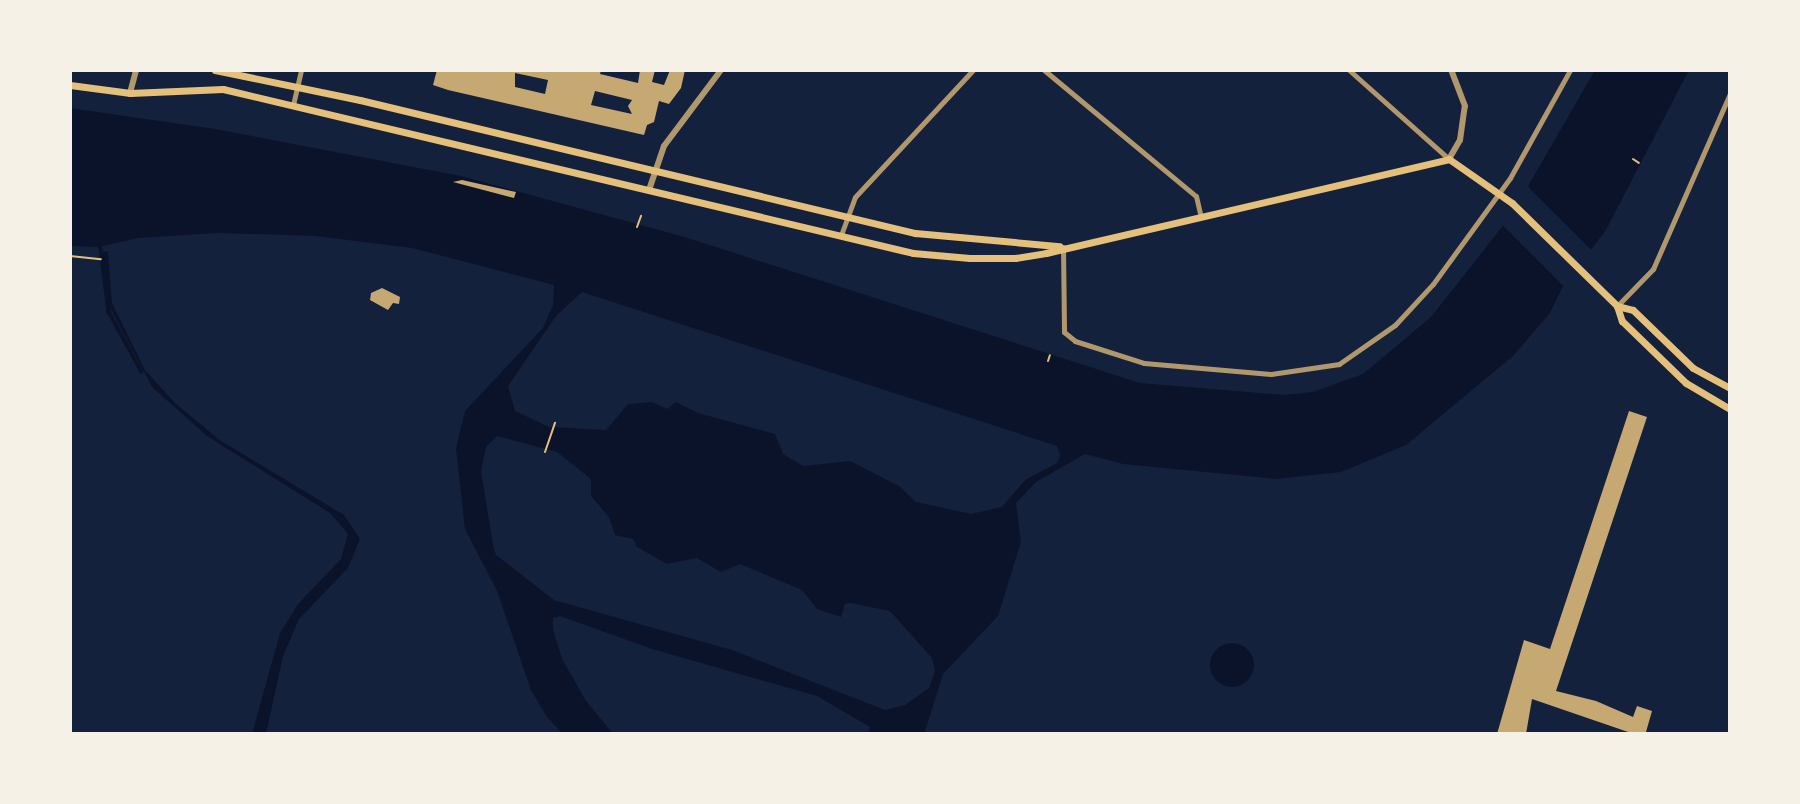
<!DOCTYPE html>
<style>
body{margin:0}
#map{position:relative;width:1800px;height:804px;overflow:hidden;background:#14213d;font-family:"Archivo Narrow",sans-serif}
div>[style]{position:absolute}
.water>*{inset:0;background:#0b132b}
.round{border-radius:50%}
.pier>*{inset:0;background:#14213d;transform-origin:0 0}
.stream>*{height:3.5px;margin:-1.75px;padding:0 1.75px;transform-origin:1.75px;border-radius:1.75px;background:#0b132b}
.building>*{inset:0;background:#c6a872}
.path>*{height:2px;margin:-1px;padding:0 1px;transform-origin:1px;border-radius:1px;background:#e5c07b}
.minor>*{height:5px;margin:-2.5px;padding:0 2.5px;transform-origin:2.5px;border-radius:2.5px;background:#b1986c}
.tertiary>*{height:6px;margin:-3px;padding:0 3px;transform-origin:3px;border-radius:3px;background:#b1986c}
.secondary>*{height:7px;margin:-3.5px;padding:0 3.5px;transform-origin:3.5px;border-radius:3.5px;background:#e5c07b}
span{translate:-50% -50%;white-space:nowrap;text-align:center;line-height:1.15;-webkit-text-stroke:5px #f6f1e7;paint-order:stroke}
.frame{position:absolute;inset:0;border:72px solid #f6f1e7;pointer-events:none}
</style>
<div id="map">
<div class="water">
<div style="clip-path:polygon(evenodd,1595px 70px,1689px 70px,1606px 230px,1562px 288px,1550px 313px,1513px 356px,1406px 445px,1341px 472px,1276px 479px,1123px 464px,1085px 454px,1036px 482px,1016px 503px,1021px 542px,998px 616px,943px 674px,924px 734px,868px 734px,870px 727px,817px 696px,652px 649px,560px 616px,553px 618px,553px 629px,562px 659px,586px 701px,613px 734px,563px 734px,547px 717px,531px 690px,497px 591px,465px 529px,456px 448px,465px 411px,543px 328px,553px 305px,554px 285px,412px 248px,315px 236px,218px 233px,138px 238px,99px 247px,70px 246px,70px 108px,215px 129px,461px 176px,688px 238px,1140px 383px,1284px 395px,1313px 392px,1363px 374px,1431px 317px,1531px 190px,1528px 186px,1595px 70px,582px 292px,1057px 446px,1060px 456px,1057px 463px,1025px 480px,1002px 507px,971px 514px,916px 502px,899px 486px,850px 461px,803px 466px,783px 454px,775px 434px,698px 413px,676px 402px,667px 409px,652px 402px,628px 404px,606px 430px,549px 427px,515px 411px,508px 386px,556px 316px,582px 292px,1595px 70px,497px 436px,557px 452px,591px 479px,591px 496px,609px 517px,615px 535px,633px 539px,637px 547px,667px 564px,697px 558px,721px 572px,740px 564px,802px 590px,817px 609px,841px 617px,845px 604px,851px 603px,890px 611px,932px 658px,935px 671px,929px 688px,905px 705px,885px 710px,732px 650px,554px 600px,496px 555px,493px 545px,481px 471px,486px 447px,497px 436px)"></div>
<div style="clip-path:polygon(108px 251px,112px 303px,145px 370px,175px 403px,221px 441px,344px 515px,360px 539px,348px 568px,299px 619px,283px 656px,266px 734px,252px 734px,280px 633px,298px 604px,341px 559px,348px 534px,330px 513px,207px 436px,152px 387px,109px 306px,102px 252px)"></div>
<div class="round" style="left:1210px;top:643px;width:44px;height:44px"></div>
</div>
<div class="pier">
<div style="left:1531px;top:190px;width:91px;height:45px;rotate:45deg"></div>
</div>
<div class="stream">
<div style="left:100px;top:242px;width:71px;rotate:82.7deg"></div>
<div style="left:109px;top:312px;width:68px;rotate:61.2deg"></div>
</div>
<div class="building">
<div style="clip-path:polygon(evenodd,437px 70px,601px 70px,600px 74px,638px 83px,640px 70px,655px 70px,652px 82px,664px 85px,670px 70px,685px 70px,681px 88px,669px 104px,659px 101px,654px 122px,647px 125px,644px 135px,448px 90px,433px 85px,437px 70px,515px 73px,548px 80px,545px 94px,515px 87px,515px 73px,437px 70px,595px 91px,632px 100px,628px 106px,632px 114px,591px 105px,595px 91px)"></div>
<div style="clip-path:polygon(462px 180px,516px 192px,514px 198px,453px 182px)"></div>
<div style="clip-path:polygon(382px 288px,400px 297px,399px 304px,393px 303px,388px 310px,370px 300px,371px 293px)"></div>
<div style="clip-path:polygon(1629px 411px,1647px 417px,1556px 691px,1596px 701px,1633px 717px,1637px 706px,1652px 711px,1646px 732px,1634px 734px,1532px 699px,1526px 734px,1497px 734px,1524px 640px,1550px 649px)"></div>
</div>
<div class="path">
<div style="left:1633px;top:159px;width:7px;rotate:34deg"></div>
<div style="left:637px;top:227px;width:12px;rotate:-70deg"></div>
<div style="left:70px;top:256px;width:31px;rotate:6deg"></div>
<div style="left:1048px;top:361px;width:6px;rotate:-72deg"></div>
<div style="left:545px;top:452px;width:31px;rotate:-71deg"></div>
</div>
<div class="minor">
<div style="left:1044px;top:70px;width:197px;rotate:39.7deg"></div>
<div style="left:1196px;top:196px;width:18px;rotate:77deg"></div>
<div style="left:1349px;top:70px;width:134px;rotate:41.7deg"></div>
<div style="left:293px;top:105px;width:36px;rotate:-77deg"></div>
<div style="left:841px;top:235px;width:40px;rotate:-69.8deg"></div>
<div style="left:855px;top:197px;width:173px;rotate:-47.1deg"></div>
<div style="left:1063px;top:247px;width:85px;rotate:89.3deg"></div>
<div style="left:1064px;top:332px;width:14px;rotate:39deg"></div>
<div style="left:1075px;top:341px;width:72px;rotate:17.7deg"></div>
<div style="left:1144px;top:363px;width:127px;rotate:5deg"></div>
<div style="left:1271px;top:374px;width:69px;rotate:-8.4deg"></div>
<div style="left:1339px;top:364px;width:68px;rotate:-34.9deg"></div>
<div style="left:1395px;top:325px;width:56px;rotate:-47.2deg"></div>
<div style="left:1433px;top:284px;width:131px;rotate:-54deg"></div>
<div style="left:1510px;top:178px;width:124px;rotate:-60.9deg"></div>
<div style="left:1617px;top:306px;width:52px;rotate:-45.8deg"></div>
<div style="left:1653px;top:269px;width:191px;rotate:-66.3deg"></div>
</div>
<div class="tertiary">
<div style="left:130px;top:93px;width:24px;rotate:-75deg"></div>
<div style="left:1449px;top:159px;width:22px;rotate:-60deg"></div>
<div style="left:1460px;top:140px;width:34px;rotate:-82deg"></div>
<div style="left:1465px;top:106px;width:39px;rotate:-111deg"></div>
<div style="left:649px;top:190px;width:46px;rotate:-71.2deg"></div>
<div style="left:664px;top:146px;width:95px;rotate:-53.1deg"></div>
</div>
<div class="secondary">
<div style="left:215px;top:70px;width:148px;rotate:11.7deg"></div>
<div style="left:360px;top:100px;width:571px;rotate:13.48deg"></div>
<div style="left:915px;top:233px;width:145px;rotate:5.2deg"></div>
<div style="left:70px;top:85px;width:61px;rotate:7.6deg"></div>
<div style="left:130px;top:93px;width:93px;rotate:-2.5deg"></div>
<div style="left:223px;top:89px;width:709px;rotate:13.37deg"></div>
<div style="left:913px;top:253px;width:57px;rotate:5deg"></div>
<div style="left:970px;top:258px;width:45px"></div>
<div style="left:1015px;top:258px;width:31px;rotate:-9deg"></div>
<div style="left:1046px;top:253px;width:414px;rotate:-13.1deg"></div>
<div style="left:1449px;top:159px;width:77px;rotate:34.9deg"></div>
<div style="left:1512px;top:203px;width:147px;rotate:44.4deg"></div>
<div style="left:1617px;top:306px;width:16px;rotate:72deg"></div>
<div style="left:1622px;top:321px;width:89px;rotate:44.1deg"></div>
<div style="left:1686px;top:383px;width:51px;rotate:30.6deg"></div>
<div style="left:1617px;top:306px;width:16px;rotate:14deg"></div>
<div style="left:1633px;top:310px;width:83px;rotate:44deg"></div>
<div style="left:1693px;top:368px;width:42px;rotate:28.4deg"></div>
</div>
<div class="frame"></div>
</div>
